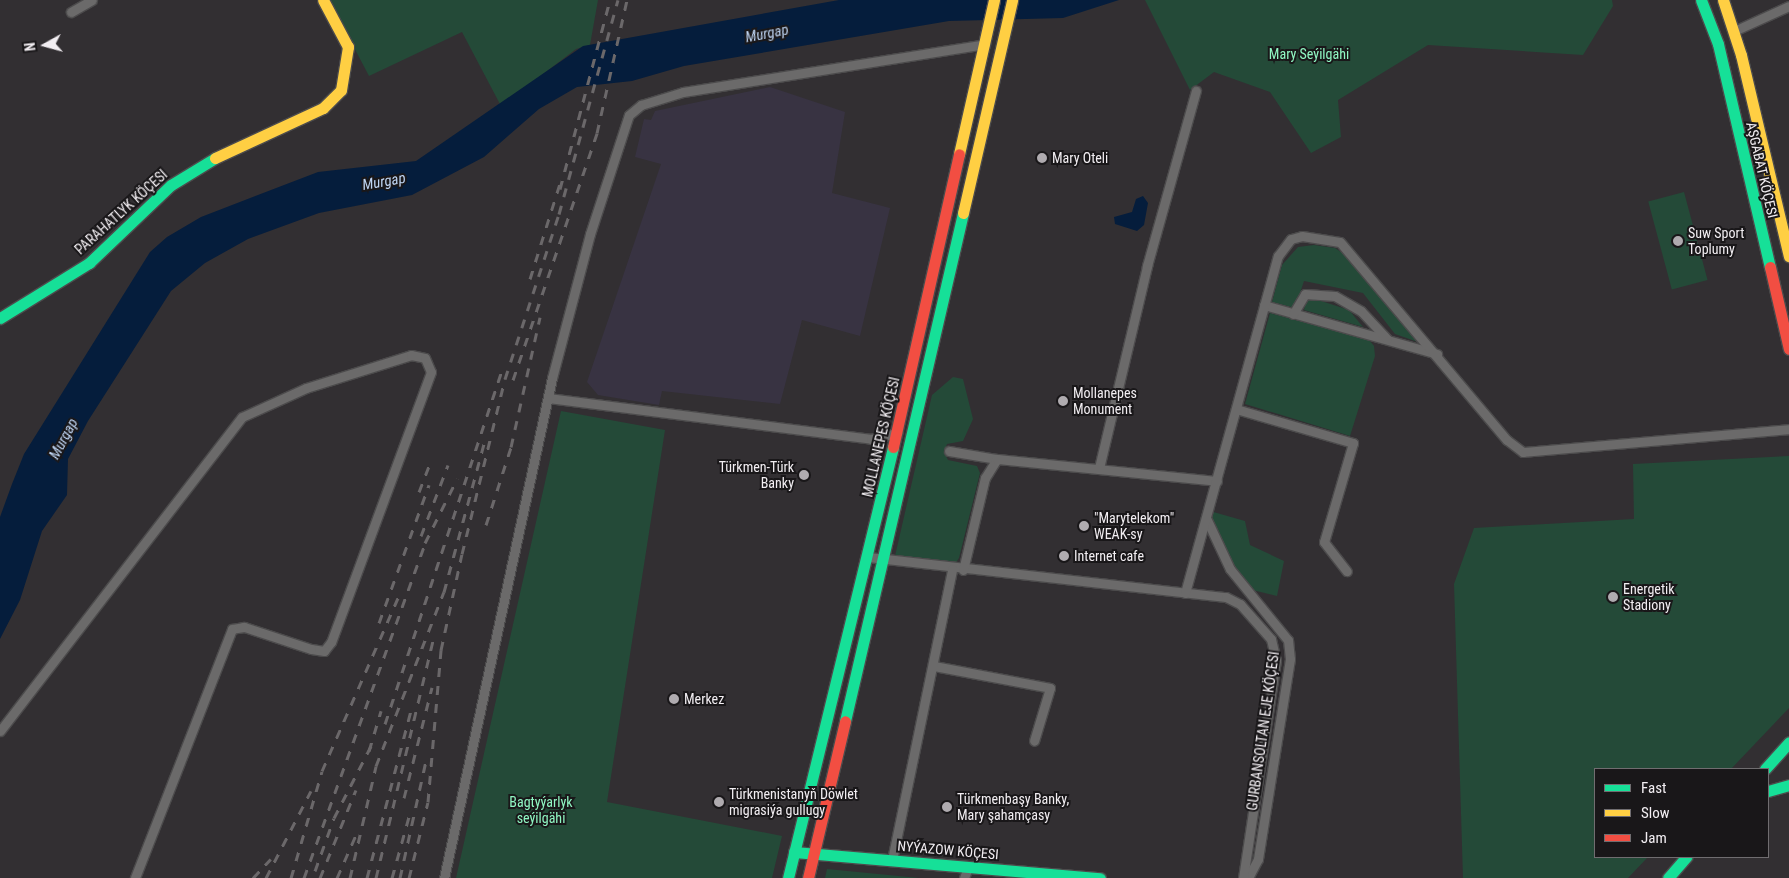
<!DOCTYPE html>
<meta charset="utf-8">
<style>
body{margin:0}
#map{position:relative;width:1789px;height:878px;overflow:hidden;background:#322f32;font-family:"Roboto Condensed",sans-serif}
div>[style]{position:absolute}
.commercial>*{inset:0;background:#383342}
.green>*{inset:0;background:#244a38;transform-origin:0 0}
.water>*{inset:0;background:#051d3c}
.roads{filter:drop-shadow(1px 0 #4c4b4c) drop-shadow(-1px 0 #4c4b4c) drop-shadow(0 1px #4c4b4c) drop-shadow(0 -1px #4c4b4c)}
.street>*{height:9px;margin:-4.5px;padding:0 4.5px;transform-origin:4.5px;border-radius:4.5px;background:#6b6a6a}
.fast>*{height:11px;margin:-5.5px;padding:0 5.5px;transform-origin:5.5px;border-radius:5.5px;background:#16e098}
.slow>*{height:11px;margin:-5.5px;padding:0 5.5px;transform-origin:5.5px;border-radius:5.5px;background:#ffcf43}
.jam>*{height:11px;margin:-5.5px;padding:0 5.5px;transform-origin:5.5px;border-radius:5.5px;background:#f24e42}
.rail>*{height:3px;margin-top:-1.5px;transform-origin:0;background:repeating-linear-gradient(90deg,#6b686a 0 9px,transparent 0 18px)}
.dots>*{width:14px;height:14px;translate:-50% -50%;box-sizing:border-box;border:2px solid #191719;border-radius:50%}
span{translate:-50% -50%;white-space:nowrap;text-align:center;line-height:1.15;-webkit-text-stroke:4px #191719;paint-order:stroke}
.park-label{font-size:14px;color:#90f7c3}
.poi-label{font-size:14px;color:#f2eef2}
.left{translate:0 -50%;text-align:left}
.right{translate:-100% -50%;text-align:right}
.street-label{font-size:14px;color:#f2eef2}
.water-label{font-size:15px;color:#bfd5f3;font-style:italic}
.legend{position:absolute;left:1594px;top:768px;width:175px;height:90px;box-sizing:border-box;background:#191719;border:1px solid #706d70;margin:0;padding:6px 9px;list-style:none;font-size:15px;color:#f2eef2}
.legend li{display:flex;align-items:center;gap:10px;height:25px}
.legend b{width:25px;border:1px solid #706d70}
.north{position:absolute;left:20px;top:20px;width:50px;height:50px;-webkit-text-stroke:4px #191719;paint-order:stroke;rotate:263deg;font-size:14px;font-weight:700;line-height:20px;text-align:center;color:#f2eef2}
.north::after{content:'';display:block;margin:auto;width:18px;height:22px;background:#f2eef2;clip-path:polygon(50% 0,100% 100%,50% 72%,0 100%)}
</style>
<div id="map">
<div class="commercial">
<div style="clip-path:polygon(770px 87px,845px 112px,832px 193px,890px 208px,860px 336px,802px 320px,780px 404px,662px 391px,659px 405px,598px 395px,587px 382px,661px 164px,635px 157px,644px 119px,651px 120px,655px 111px)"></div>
</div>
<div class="green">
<div style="clip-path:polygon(329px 0,598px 0,590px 45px,576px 49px,501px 106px,462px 32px,369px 76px)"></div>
<div style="clip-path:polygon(1145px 0,1612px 0,1613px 6px,1583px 55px,1428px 45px,1338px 100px,1341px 137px,1311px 153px,1270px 92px,1214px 72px,1190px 90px)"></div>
<div style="left:1684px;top:192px;width:91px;height:37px;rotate:75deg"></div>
<div style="clip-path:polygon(1314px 245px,1335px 248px,1353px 260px,1418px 342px,1395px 334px,1363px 293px,1304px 281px,1295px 308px,1272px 302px,1282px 265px,1298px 247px)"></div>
<div style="clip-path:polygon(1312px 298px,1349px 310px,1363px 327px,1304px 310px,1306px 300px)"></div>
<div style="clip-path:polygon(1270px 313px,1369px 340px,1374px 346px,1375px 356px,1350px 436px,1245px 404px)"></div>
<div style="clip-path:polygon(953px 377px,963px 379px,973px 419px,963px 441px,947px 444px,944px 452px,948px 460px,977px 466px,980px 473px,959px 558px,955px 564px,895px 556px,932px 395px)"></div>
<div style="clip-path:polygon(561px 411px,665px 430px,607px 802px,782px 836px,772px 878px,456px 878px)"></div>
<div style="clip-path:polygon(1789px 456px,1789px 708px,1731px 769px,1595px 769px,1595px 857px,1648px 857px,1628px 878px,1463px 878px,1454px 584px,1474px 528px,1634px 519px,1633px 464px)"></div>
<div style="clip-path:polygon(1210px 511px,1245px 521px,1250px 545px,1284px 561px,1277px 596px,1248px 589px,1230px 569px,1207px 520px)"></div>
<div style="clip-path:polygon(827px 869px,919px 878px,825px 878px)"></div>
</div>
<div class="water">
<div style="clip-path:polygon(839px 0,1119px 0,1063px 18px,949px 21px,684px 66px,632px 81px,577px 87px,539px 109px,484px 157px,412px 195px,319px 213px,248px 239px,205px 263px,171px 291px,88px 421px,68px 459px,67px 495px,42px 531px,20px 600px,0 639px,0 517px,12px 484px,24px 454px,150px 252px,167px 237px,201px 217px,318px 172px,416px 161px,583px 46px)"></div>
<div style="clip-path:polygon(1143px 196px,1148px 203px,1144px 225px,1137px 231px,1115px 224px,1114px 217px,1132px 212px,1136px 199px)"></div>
</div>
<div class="roads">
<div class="street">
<div style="left:71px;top:12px;width:24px;rotate:-30deg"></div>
<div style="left:1734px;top:31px;width:60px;rotate:-24.4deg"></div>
<div style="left:1264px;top:305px;width:180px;rotate:15.8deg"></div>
<div style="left:1293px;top:314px;width:23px;rotate:-59deg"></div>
<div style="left:1305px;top:294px;width:30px;rotate:4deg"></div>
<div style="left:1335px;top:296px;width:30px;rotate:30deg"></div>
<div style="left:1361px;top:311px;width:38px;rotate:47deg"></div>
<div style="left:548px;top:398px;width:326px;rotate:7.2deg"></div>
<div style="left:871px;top:439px;width:27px;rotate:-13deg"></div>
<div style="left:1236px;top:409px;width:122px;rotate:16.2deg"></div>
<div style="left:1353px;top:443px;width:103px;rotate:106.3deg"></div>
<div style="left:1324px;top:542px;width:37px;rotate:52deg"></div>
<div style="left:949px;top:451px;width:49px;rotate:9.5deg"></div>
<div style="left:1099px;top:468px;width:208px;rotate:-76.6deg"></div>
<div style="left:1147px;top:266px;width:182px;rotate:-74.4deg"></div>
<div style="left:1207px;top:520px;width:54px;rotate:64.9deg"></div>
<div style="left:1230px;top:569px;width:92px;rotate:50.8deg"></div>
<div style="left:1288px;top:640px;width:19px;rotate:84deg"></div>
<div style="left:1290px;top:659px;width:203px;rotate:99.1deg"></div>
<div style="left:1258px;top:859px;width:21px;rotate:118deg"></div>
<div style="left:868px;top:557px;width:360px;rotate:6.4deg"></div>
<div style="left:1226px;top:597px;width:16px;rotate:27deg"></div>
<div style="left:1240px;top:604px;width:47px;rotate:48.5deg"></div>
<div style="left:1271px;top:639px;width:22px;rotate:77deg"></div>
<div style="left:1276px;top:660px;width:220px;rotate:98.6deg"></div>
<div style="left:963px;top:570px;width:95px;rotate:-76.6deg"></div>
<div style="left:985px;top:478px;width:22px;rotate:-58deg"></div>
<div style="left:997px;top:459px;width:221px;rotate:5.7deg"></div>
<div style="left:1185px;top:593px;width:350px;rotate:-74.6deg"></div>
<div style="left:1278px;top:256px;width:21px;rotate:-53deg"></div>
<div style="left:1291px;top:239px;width:11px;rotate:-15deg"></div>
<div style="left:1302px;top:236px;width:38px;rotate:9deg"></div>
<div style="left:1340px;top:242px;width:259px;rotate:49.9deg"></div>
<div style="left:1507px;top:440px;width:20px;rotate:37deg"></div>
<div style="left:1523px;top:452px;width:267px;rotate:-4.9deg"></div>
<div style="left:934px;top:666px;width:118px;rotate:10.7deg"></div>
<div style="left:1050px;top:688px;width:55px;rotate:106.8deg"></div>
<div style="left:0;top:731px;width:396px;rotate:-52.4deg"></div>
<div style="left:242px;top:417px;width:70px;rotate:-24.4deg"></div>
<div style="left:306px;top:388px;width:110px;rotate:-17.4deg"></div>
<div style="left:411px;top:355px;width:14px;rotate:12deg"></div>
<div style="left:425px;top:358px;width:15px;rotate:67deg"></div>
<div style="left:431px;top:372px;width:288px;rotate:110.3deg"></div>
<div style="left:331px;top:642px;width:11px;rotate:128deg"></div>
<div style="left:324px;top:651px;width:13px;rotate:-171deg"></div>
<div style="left:311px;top:649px;width:71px;rotate:-161.8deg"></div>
<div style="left:244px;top:627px;width:12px;rotate:171deg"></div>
<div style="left:232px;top:629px;width:267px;rotate:111.3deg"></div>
<div style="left:892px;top:860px;width:297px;rotate:-78.3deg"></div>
<div style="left:444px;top:878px;width:512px;rotate:-77.81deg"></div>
<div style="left:552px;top:378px;width:149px;rotate:-75.2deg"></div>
<div style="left:590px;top:234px;width:125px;rotate:-71.9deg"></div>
<div style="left:629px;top:115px;width:16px;rotate:-40deg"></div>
<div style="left:641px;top:105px;width:44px;rotate:-17.2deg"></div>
<div style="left:683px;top:92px;width:306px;rotate:-9deg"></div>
<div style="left:964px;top:878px;width:12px;rotate:-70deg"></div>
</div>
<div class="fast">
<div style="left:1701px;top:0;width:47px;rotate:68.9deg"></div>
<div style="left:1718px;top:44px;width:229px;rotate:76.9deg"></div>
<div style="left:0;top:318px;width:105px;rotate:-31.7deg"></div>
<div style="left:89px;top:263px;width:113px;rotate:-43.6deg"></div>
<div style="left:171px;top:185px;width:52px;rotate:-31.5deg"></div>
<div style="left:845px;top:721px;width:522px;rotate:-76.92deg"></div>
<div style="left:1765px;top:769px;width:36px;rotate:-48deg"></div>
<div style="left:1768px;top:791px;width:22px;rotate:-16deg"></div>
<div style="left:794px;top:852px;width:307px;rotate:4.9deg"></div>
<div style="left:788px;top:878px;width:444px;rotate:-76.3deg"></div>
<div style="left:1668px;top:878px;width:28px;rotate:-49deg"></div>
</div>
<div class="slow">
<div style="left:1723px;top:0;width:58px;rotate:71.9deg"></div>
<div style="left:1741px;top:55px;width:207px;rotate:76.6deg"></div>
<div style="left:959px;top:154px;width:158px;rotate:-77.2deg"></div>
<div style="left:215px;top:158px;width:119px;rotate:-24.8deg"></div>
<div style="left:323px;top:108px;width:25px;rotate:-45deg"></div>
<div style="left:341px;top:90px;width:44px;rotate:-80.8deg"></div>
<div style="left:348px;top:47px;width:53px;rotate:-118deg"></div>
<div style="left:963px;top:213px;width:219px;rotate:-77deg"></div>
</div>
<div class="jam">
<div style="left:1770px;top:267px;width:84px;rotate:77deg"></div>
<div style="left:893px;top:447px;width:300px;rotate:-77.3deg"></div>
<div style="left:808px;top:878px;width:161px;rotate:-76.7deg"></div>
</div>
</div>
<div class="rail">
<div style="left:560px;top:189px;width:196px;rotate:-75.2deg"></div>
<div style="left:530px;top:279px;width:101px;rotate:-72.6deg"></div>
<div style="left:513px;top:380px;width:261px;rotate:-71.2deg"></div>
<div style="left:597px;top:133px;width:136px;rotate:-77.3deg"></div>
<div style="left:419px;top:492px;width:30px;rotate:-69deg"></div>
<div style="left:486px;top:525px;width:82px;rotate:-72.2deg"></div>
<div style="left:511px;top:447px;width:133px;rotate:-77.4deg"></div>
<div style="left:421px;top:536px;width:76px;rotate:-69.2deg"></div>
<div style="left:379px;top:623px;width:147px;rotate:-70.1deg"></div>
<div style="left:385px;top:724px;width:372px;rotate:-71.7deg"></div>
<div style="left:369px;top:751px;width:42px;rotate:-73.3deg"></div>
<div style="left:404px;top:798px;width:114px;rotate:-75.8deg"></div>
<div style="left:315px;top:871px;width:56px;rotate:-70.3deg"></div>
<div style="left:334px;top:818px;width:81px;rotate:-62.8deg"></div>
<div style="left:253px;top:878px;width:26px;rotate:-47deg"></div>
<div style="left:266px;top:878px;width:98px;rotate:-62.7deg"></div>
<div style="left:291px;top:878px;width:111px;rotate:-73.8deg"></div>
<div style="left:322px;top:771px;width:197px;rotate:-66.3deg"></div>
<div style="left:304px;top:878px;width:356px;rotate:-70.1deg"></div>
<div style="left:425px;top:543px;width:72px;rotate:-63.4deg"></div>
<div style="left:320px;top:878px;width:95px;rotate:-67.8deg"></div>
<div style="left:337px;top:878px;width:47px;rotate:-66.2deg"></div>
<div style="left:350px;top:878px;width:115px;rotate:-76.9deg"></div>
<div style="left:376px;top:766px;width:187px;rotate:-68.7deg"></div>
<div style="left:444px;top:592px;width:157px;rotate:-74.9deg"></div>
<div style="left:367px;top:878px;width:178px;rotate:-75.3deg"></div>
<div style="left:376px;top:878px;width:245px;rotate:-76.5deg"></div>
<div style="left:392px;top:878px;width:67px;rotate:-74.5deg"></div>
<div style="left:400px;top:878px;width:120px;rotate:-77.5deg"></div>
<div style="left:409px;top:878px;width:78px;rotate:-76deg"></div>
<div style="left:428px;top:802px;width:153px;rotate:-85.1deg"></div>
<div style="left:441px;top:650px;width:98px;rotate:-77.7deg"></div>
<div style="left:462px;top:554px;width:180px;rotate:-76.2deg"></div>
<div style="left:505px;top:379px;width:174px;rotate:-71.9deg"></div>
<div style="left:559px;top:214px;width:222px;rotate:-74.6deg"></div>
</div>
<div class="dots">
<div style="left:1042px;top:158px;background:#afabaf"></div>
<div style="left:1678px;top:241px;background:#afabaf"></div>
<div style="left:1063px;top:401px;background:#afabaf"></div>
<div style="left:804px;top:475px;background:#afabaf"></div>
<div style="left:1084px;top:526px;background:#afabaf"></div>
<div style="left:1064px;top:556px;background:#afabaf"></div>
<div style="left:1613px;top:597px;background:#afabaf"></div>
<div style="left:674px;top:699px;background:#afabaf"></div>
<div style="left:719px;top:802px;background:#afabaf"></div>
<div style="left:947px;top:807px;background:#afabaf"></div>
</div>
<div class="park-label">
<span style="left:1309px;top:54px">Mary Seýilgähi</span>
<span style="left:541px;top:810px">Bagtyýarlyk<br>seýilgähi</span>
</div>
<div class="poi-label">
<span class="left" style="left:1052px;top:158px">Mary Oteli</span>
<span class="left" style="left:1688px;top:241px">Suw Sport<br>Toplumy</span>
<span class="left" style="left:1073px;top:401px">Mollanepes<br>Monument</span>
<span class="right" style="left:794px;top:475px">Türkmen-Türk<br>Banky</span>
<span class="left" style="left:1094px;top:526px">"Marytelekom"<br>WEAK-sy</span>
<span class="left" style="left:1074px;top:556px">Internet cafe</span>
<span class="left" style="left:1623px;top:597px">Energetik<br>Stadiony</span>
<span class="left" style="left:684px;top:699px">Merkez</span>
<span class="left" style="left:729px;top:802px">Türkmenistanyň Döwlet<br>migrasiýa gullugy</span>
<span class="left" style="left:957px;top:807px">Türkmenbaşy Banky,<br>Mary şahamçasy</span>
</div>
<div class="street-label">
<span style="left:1762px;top:170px;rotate:77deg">AŞGABAT KÖÇESI</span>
<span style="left:121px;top:212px;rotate:-42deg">PARAHATLYK KÖÇESI</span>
<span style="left:881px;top:437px;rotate:-77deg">MOLLANEPES KÖÇESI</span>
<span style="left:1263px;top:731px;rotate:-82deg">GURBANSOLTAN EJE KÖÇESI</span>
<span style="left:948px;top:850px;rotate:5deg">NYÝAZOW KÖÇESI</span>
</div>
<div class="water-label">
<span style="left:767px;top:34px;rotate:-11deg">Murgap</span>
<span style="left:384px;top:182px;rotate:-10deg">Murgap</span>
<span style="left:64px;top:439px;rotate:-62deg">Murgap</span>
</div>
<ul class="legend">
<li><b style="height:6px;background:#16e098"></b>Fast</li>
<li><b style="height:6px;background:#ffcf43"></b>Slow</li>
<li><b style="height:6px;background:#f24e42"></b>Jam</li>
</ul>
<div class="north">N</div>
</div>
